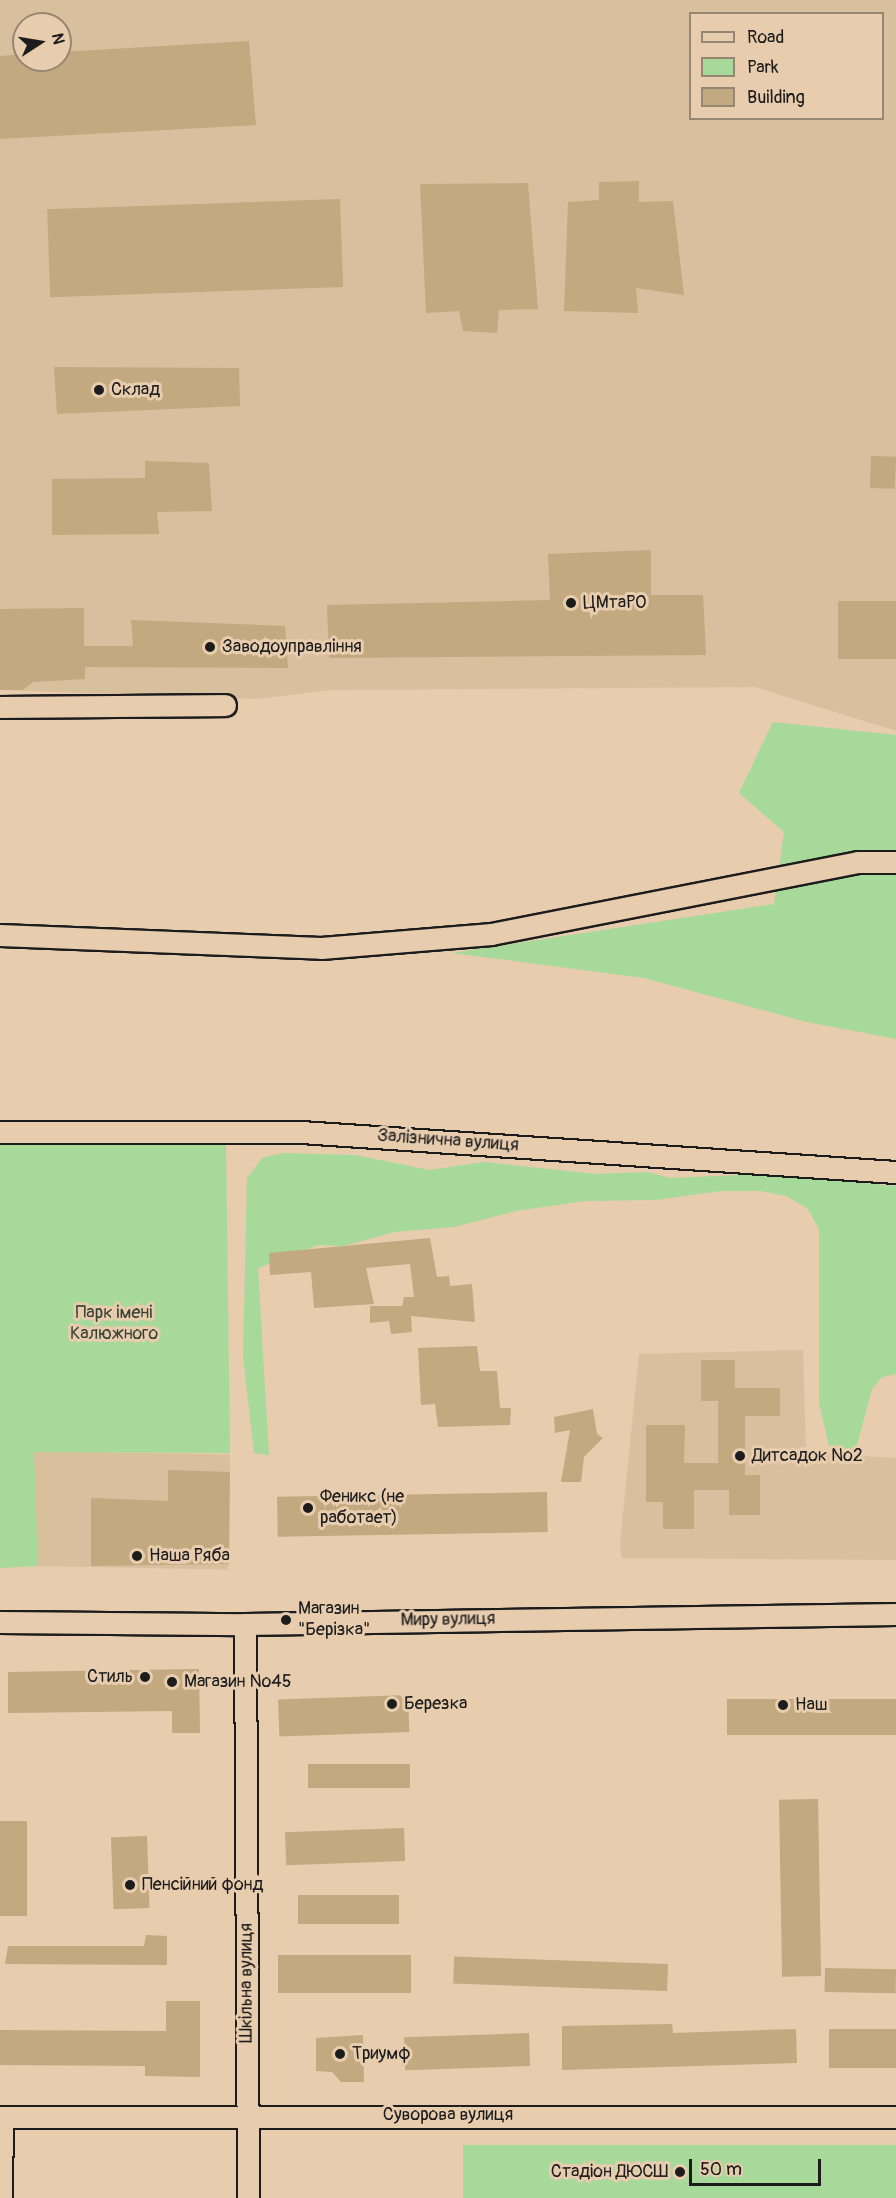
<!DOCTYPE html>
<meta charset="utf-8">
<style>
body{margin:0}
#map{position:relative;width:896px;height:2198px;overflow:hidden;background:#e7ccae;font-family:Pangolin,sans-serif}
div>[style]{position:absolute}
.built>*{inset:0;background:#d8bf9d;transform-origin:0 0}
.green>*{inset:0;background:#a7d99b;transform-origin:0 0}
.building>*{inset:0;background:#c2a97f;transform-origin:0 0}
.roads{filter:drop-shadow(2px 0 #1c1c1c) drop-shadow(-2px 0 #1c1c1c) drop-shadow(0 2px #1c1c1c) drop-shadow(0 -2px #1c1c1c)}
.minor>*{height:21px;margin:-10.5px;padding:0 10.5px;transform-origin:10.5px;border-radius:10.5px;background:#e7ccae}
.dots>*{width:16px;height:16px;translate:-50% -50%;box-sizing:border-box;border:3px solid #e7ccae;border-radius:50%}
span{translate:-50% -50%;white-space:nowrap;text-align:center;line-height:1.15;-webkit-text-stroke:6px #e7ccae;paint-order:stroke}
.poi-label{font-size:18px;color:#1c1c1c}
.left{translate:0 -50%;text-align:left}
.right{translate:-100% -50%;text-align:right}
.street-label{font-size:18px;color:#1c1c1c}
.park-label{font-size:18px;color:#384235}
.legend{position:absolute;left:689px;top:12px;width:195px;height:108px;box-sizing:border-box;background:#e7ccae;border:2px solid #968674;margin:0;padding:8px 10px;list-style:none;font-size:18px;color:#1c1c1c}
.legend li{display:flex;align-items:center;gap:12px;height:30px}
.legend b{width:30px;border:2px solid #968674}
.north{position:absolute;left:12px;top:12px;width:60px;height:60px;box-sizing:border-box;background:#e7ccae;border:2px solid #968674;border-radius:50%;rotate:78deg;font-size:16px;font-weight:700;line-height:24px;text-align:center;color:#1c1c1c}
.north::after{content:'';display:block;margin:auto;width:21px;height:27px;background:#1c1c1c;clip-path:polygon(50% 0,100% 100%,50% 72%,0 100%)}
.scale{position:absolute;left:689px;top:2159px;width:132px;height:27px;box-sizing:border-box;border:3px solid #1c1c1c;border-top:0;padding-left:8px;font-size:18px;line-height:21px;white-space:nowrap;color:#1c1c1c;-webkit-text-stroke:4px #e7ccae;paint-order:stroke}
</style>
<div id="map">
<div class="built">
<div style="clip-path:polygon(evenodd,0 0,896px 0,896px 731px,755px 687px,332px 690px,256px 699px,0 690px,0 0,690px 14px,882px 14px,882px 118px,690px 118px,690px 14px,0 0,24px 24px,60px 24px,60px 60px,24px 60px,24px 24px)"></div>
<div style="clip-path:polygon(803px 1350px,806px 1453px,896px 1458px,896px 1560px,622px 1558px,620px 1544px,639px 1354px)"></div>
<div style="left:34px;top:1451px;width:196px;height:115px;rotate:1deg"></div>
</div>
<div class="green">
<div style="clip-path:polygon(773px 722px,896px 735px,896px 1039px,807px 1022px,644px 978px,452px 953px,774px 904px,784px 832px,739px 793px)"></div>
<div style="clip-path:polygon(0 1140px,226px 1140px,230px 1453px,34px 1452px,38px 1566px,0 1568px)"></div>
<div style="clip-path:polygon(284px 1153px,355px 1155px,430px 1170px,483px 1162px,596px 1174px,647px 1172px,670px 1178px,766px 1174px,896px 1186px,896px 1374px,882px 1377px,872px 1389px,855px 1452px,829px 1446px,819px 1403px,819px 1229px,807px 1208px,786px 1196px,761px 1191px,721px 1191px,655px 1200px,585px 1201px,516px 1211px,454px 1227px,395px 1232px,343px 1246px,318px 1245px,258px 1268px,269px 1455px,254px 1453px,243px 1356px,247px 1178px,262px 1158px)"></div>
<div style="left:463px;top:2145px;width:433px;height:53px"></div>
</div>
<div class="building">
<div style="clip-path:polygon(249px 41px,256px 125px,0 139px,0 56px,24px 54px,24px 60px,60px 60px,60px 52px)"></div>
<div style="clip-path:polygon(639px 181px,639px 202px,673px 201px,684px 295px,636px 288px,638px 313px,564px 311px,568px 202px,599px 200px,599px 182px)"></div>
<div style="clip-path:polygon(528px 183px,538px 309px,499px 310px,497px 333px,463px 331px,459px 311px,426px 313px,420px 184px)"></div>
<div style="left:340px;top:199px;width:88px;height:293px;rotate:88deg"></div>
<div style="clip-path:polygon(54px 367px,239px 368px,240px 406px,57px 414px)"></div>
<div style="left:871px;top:456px;width:25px;height:32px;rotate:2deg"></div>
<div style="clip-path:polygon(145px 461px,209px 463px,212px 511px,157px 512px,159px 534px,52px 535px,52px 479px,145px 478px)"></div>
<div style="clip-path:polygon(651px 550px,651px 595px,703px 595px,706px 655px,329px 658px,327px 605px,550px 600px,548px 554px)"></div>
<div style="left:838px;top:601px;width:58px;height:58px"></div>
<div style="clip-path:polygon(84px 608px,84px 646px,133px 646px,131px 620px,285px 626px,288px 668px,85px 667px,85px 679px,33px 682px,23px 690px,0 690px,0 609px)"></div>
<div style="clip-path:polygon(430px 1238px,437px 1277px,449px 1276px,450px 1286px,472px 1284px,475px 1322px,411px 1316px,412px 1332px,391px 1334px,389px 1321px,370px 1323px,370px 1306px,402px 1306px,404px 1297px,414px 1297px,410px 1264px,366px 1268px,374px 1304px,314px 1308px,311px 1272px,270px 1275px,269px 1253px)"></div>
<div style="clip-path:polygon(477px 1346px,480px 1371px,497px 1371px,500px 1408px,511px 1408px,510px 1425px,438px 1427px,435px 1404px,421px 1405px,418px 1348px)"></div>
<div style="clip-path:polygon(701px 1360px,735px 1360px,735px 1388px,780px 1388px,780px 1416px,745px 1416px,745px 1475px,760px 1475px,760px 1515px,729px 1515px,729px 1490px,694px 1490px,694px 1529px,663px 1529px,663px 1502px,646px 1502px,646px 1425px,685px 1425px,684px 1463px,718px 1463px,718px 1401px,701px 1401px)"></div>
<div style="clip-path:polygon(593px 1409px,597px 1434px,603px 1438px,584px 1457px,581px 1482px,561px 1482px,570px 1430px,555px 1433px,554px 1417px)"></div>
<div style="clip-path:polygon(168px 1470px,230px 1472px,229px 1564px,91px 1566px,91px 1498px,168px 1501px)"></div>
<div style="left:547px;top:1492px;width:40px;height:270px;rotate:89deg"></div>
<div style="clip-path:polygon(199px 1669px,200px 1733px,172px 1733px,172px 1711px,8px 1713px,8px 1672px)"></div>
<div style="left:408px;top:1695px;width:37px;height:130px;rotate:88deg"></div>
<div style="left:896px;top:1699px;width:36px;height:169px;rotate:90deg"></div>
<div style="left:308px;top:1764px;width:102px;height:24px"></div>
<div style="left:818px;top:1799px;width:177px;height:39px;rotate:89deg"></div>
<div style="left:0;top:1821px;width:27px;height:95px"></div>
<div style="left:404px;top:1828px;width:33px;height:119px;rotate:88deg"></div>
<div style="left:147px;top:1836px;width:72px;height:36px;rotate:88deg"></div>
<div style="left:298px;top:1895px;width:101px;height:29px"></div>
<div style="clip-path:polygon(146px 1935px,167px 1936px,167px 1965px,5px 1964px,8px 1946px,144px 1946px)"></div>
<div style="left:278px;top:1955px;width:133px;height:38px"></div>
<div style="left:668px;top:1964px;width:27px;height:214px;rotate:92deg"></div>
<div style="left:825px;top:1968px;width:71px;height:24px;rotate:1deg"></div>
<div style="clip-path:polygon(166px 2001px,200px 2001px,200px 2077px,145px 2076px,145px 2066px,0 2065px,0 2030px,166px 2031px)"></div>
<div style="clip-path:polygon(672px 2024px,673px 2033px,796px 2029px,797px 2063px,562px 2070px,562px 2026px)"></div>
<div style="left:829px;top:2029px;width:67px;height:39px"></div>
<div style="left:529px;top:2033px;width:33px;height:125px;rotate:88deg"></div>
<div style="clip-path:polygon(363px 2035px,364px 2082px,341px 2082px,332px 2072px,316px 2071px,316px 2038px)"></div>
</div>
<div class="roads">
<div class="minor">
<div style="left:0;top:707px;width:225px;rotate:-0.5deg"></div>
<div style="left:0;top:935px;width:321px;rotate:2.3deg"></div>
<div style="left:321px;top:948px;width:171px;rotate:-4.7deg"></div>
<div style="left:491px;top:934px;width:374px;rotate:-11.1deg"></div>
<div style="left:858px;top:862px;width:38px"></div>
<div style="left:0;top:1132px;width:301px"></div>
<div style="left:301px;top:1132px;width:596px;rotate:3.85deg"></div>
<div style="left:0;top:1622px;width:245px;rotate:0.5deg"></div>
<div style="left:245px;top:1624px;width:651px;rotate:-0.88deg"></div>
<div style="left:245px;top:1624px;width:574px;rotate:89.7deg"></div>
<div style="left:0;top:2117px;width:896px"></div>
<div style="left:1px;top:2198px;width:81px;rotate:-89.3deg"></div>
</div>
</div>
<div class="dots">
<div style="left:99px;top:390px;background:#1c1c1c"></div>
<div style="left:571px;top:603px;background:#1c1c1c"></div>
<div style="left:210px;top:647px;background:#1c1c1c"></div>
<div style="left:740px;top:1456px;background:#1c1c1c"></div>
<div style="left:308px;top:1508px;background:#1c1c1c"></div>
<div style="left:137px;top:1556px;background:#1c1c1c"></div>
<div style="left:286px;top:1620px;background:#1c1c1c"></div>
<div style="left:145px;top:1677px;background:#1c1c1c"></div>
<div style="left:172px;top:1682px;background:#1c1c1c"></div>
<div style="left:392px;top:1704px;background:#1c1c1c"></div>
<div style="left:783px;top:1705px;background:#1c1c1c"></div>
<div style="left:130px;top:1885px;background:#1c1c1c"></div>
<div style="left:340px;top:2054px;background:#1c1c1c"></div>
<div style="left:680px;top:2172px;background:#1c1c1c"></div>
</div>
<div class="poi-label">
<span class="left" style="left:111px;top:390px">Склад</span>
<span class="left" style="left:583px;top:603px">ЦМтаРО</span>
<span class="left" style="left:222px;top:647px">Заводоуправління</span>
<span class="left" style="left:752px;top:1456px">Дитсадок №2</span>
<span class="left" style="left:320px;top:1508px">Феникс (не<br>работает)</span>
<span class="left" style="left:149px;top:1556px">Наша Ряба</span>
<span class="left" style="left:298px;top:1620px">Магазин<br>"Берізка"</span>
<span class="right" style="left:133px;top:1677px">Стиль</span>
<span class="left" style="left:184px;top:1682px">Магазин №45</span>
<span class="left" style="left:404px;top:1704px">Березка</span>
<span class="left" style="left:795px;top:1705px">Наш</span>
<span class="left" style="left:142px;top:1885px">Пенсійний фонд</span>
<span class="left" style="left:352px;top:2054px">Триумф</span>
<span class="right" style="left:668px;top:2172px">Стадіон ДЮСШ</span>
</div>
<div class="street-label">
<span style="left:448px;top:1141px;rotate:4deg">Залізнична вулиця</span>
<span style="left:448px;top:1620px;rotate:-1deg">Миру вулиця</span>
<span style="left:247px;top:1983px;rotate:-90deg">Шкільна вулиця</span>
<span style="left:448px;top:2115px">Суворова вулиця</span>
</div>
<div class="park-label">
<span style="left:114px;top:1324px">Парк імені<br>Калюжного</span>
</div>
<ul class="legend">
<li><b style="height:8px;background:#e7ccae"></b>Road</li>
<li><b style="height:16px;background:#a7d99b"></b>Park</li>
<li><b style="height:16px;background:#c2a97f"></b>Building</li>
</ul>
<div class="north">N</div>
<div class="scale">50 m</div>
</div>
